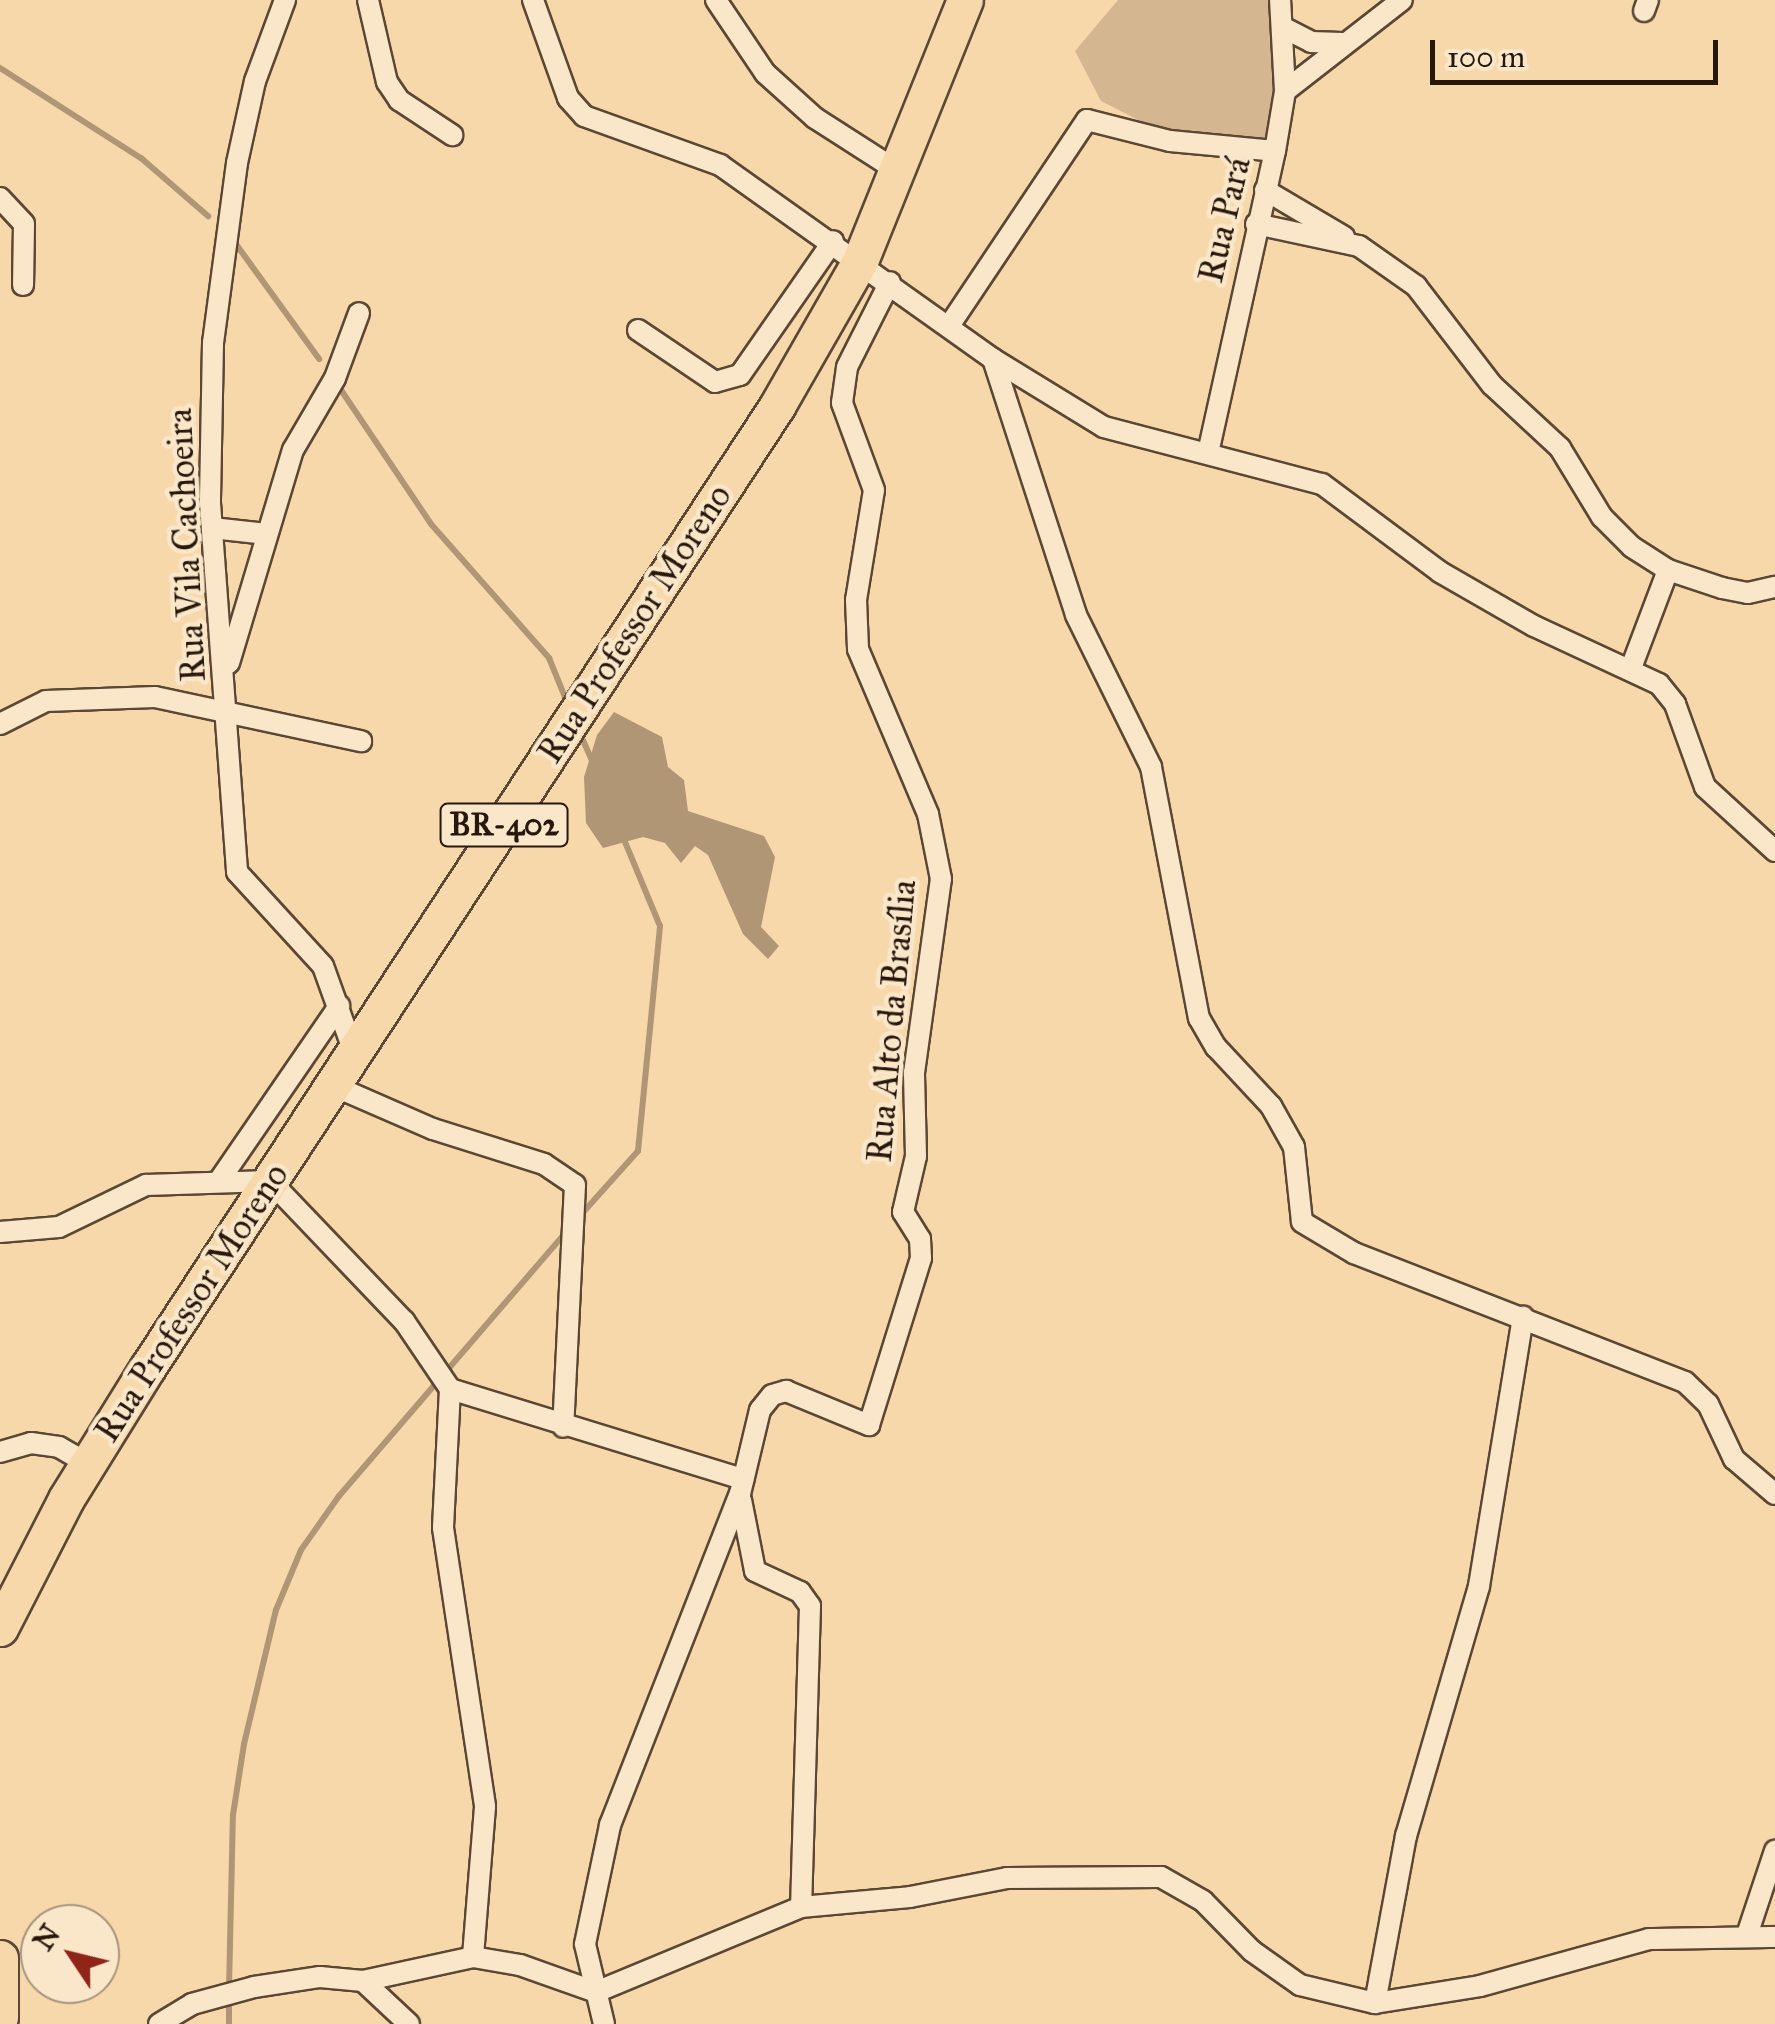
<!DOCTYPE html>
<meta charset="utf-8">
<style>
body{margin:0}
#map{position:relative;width:1775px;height:2024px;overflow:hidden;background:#f7d8ab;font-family:"IM FELL Great Primer",serif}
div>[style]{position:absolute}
.green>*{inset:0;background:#d4b790}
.water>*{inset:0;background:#b09675}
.stream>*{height:6px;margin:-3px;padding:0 3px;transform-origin:3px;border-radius:3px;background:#b09675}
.roads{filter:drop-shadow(2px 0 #5b4734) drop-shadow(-2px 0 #5b4734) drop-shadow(0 2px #5b4734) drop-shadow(0 -2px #5b4734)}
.minor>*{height:20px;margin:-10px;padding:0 10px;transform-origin:10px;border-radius:10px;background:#fae6c8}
.trunk>*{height:35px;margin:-17.5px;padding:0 17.5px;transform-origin:17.5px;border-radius:17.5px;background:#f7d8ab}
span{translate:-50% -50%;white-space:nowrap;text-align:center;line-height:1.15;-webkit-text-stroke:9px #fae6c8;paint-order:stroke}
.shield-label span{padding:2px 8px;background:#fae6c8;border:2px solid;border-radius:8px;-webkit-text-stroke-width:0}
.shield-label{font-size:32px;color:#27170c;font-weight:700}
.street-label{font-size:35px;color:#27170c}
.north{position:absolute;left:20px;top:1904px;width:100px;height:100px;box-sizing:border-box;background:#fae6c8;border:2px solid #a6937d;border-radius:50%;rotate:305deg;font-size:28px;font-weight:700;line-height:40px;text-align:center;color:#27170c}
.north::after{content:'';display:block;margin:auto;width:35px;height:45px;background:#8f2418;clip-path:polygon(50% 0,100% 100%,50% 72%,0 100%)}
.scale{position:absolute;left:1430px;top:40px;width:288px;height:45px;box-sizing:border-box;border:5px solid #27170c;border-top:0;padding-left:12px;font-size:30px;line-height:35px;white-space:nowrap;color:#27170c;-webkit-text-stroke:8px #fae6c8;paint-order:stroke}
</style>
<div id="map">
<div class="green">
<div style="clip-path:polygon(1118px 0,1272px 0,1277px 68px,1267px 144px,1158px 130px,1101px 101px,1075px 51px)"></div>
</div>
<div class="water">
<div style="clip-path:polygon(614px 712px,662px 737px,668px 767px,684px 780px,688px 811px,764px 836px,775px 857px,761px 927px,779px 946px,768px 959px,743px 934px,708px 855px,695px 846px,681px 863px,665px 843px,643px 837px,603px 848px,586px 823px,584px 777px,597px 735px)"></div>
</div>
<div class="stream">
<div style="left:0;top:68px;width:167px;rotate:32.6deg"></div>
<div style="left:141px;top:158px;width:89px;rotate:40.9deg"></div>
<div style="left:233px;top:240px;width:147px;rotate:54.1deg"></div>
<div style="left:339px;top:387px;width:165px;rotate:56.1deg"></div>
<div style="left:431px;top:524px;width:179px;rotate:48.6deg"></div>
<div style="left:549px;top:658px;width:48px;rotate:67.8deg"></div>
<div style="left:582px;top:738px;width:24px;rotate:66deg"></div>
<div style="left:578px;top:1218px;width:90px;rotate:-48.2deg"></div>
<div style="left:638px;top:1151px;width:226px;rotate:-84.4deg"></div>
<div style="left:660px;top:926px;width:96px;rotate:-112.6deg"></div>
<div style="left:229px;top:1988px;width:173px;rotate:-88.7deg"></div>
<div style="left:233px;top:1815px;width:72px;rotate:-81.2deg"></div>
<div style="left:244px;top:1744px;width:138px;rotate:-76.6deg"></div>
<div style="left:276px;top:1610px;width:65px;rotate:-67.4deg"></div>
<div style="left:301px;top:1550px;width:66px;rotate:-54.9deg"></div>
<div style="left:339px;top:1496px;width:350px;rotate:-49.3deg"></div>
<div style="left:229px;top:2024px;width:24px;rotate:-90deg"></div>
</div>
<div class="roads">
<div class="minor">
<div style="left:285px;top:0;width:86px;rotate:110.3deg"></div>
<div style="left:255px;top:81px;width:84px;rotate:102.4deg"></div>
<div style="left:237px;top:163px;width:182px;rotate:97.6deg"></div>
<div style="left:213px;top:343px;width:160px;rotate:91.1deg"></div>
<div style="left:210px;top:503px;width:370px;rotate:85.8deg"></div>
<div style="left:237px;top:872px;width:127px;rotate:47.5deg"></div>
<div style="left:323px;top:966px;width:95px;rotate:70.2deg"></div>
<div style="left:368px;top:0;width:84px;rotate:77deg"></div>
<div style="left:387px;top:82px;width:22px;rotate:56deg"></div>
<div style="left:399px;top:100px;width:64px;rotate:33.4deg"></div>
<div style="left:533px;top:0;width:104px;rotate:70.3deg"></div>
<div style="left:568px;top:98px;width:24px;rotate:48deg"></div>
<div style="left:584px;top:116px;width:145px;rotate:19.8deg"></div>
<div style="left:720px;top:165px;width:335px;rotate:35.4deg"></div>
<div style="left:993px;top:359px;width:130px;rotate:31.5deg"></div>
<div style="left:1104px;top:427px;width:225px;rotate:14.7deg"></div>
<div style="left:1322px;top:484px;width:147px;rotate:36.7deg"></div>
<div style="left:1440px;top:572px;width:108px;rotate:29.9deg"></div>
<div style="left:1534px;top:626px;width:138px;rotate:24.9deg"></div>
<div style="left:1659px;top:684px;width:26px;rotate:51deg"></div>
<div style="left:1675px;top:704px;width:88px;rotate:70.1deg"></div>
<div style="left:1705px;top:787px;width:95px;rotate:42.4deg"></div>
<div style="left:716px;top:0;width:88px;rotate:56.1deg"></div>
<div style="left:765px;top:73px;width:67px;rotate:42deg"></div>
<div style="left:815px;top:118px;width:100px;rotate:32.7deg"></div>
<div style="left:1644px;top:11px;width:12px;rotate:-70deg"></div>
<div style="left:1286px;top:29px;width:28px;rotate:27deg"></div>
<div style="left:1311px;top:42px;width:31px;rotate:2deg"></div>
<div style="left:1285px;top:91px;width:148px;rotate:-37.9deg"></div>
<div style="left:1265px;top:190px;width:92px;rotate:30.7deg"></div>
<div style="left:0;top:198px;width:35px;rotate:47deg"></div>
<div style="left:24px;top:224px;width:61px;rotate:90.9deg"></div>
<div style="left:1256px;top:224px;width:105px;rotate:12.1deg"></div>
<div style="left:1359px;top:246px;width:70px;rotate:35.1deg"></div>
<div style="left:1416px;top:286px;width:125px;rotate:52.5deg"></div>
<div style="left:1492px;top:385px;width:93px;rotate:42.8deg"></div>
<div style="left:1560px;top:448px;width:81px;rotate:58.7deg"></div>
<div style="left:1602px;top:517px;width:42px;rotate:45deg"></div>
<div style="left:1632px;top:547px;width:43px;rotate:32.6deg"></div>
<div style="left:1668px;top:570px;width:57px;rotate:18.4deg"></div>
<div style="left:1722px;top:588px;width:26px;rotate:11deg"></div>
<div style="left:1748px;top:593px;width:28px;rotate:-13deg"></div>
<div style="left:949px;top:326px;width:248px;rotate:-56.2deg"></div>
<div style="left:1087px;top:120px;width:86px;rotate:14.2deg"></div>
<div style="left:1170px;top:141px;width:105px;rotate:5.4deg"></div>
<div style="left:638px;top:330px;width:93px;rotate:34deg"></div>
<div style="left:715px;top:382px;width:26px;rotate:-16deg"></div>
<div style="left:740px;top:375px;width:163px;rotate:-55.2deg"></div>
<div style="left:993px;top:359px;width:269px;rotate:72deg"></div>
<div style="left:1076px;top:615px;width:169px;rotate:63.7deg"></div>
<div style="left:1151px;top:767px;width:256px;rotate:79.2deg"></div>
<div style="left:1199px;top:1018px;width:34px;rotate:60deg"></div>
<div style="left:1216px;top:1047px;width:81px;rotate:47deg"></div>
<div style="left:1271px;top:1106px;width:47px;rotate:60.7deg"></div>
<div style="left:1294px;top:1147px;width:75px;rotate:83.9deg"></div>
<div style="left:1302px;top:1222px;width:61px;rotate:30.8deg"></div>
<div style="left:1354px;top:1253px;width:355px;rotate:21.3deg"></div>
<div style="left:1685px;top:1382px;width:32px;rotate:44deg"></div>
<div style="left:1708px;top:1404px;width:61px;rotate:64.7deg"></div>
<div style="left:1734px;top:1459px;width:54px;rotate:40.5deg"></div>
<div style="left:1208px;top:453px;width:309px;rotate:-77.5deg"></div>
<div style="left:1275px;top:151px;width:61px;rotate:-80.5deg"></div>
<div style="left:1285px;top:91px;width:91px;rotate:-93.1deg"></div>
<div style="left:212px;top:528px;width:55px;rotate:6.2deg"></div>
<div style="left:229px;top:663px;width:222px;rotate:-73.3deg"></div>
<div style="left:293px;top:450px;width:83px;rotate:-59.7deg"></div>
<div style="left:335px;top:378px;width:69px;rotate:-69.7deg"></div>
<div style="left:1631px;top:668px;width:105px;rotate:-69.3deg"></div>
<div style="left:0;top:724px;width:51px;rotate:-26.6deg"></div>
<div style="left:46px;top:701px;width:109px;rotate:-2.1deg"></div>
<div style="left:155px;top:697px;width:211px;rotate:12.1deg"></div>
<div style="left:334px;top:1086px;width:108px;rotate:23.5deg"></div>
<div style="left:433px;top:1129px;width:116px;rotate:17.5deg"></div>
<div style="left:544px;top:1164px;width:37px;rotate:34deg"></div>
<div style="left:575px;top:1185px;width:242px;rotate:92.8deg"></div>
<div style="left:221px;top:1178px;width:209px;rotate:-55.5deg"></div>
<div style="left:0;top:1232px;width:59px;rotate:-4.8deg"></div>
<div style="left:59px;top:1227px;width:97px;rotate:-25.8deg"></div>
<div style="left:146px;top:1185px;width:124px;rotate:-1.8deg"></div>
<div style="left:270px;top:1181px;width:194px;rotate:46.3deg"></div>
<div style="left:404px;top:1321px;width:82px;rotate:55.9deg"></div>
<div style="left:450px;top:1389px;width:307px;rotate:17.1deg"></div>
<div style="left:450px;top:1389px;width:139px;rotate:92.9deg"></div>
<div style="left:443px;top:1528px;width:282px;rotate:81.4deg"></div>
<div style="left:485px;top:1807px;width:150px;rotate:94.6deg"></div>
<div style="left:0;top:1452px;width:32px;rotate:-16deg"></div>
<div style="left:31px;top:1443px;width:28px;rotate:8deg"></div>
<div style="left:59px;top:1447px;width:34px;rotate:30deg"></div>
<div style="left:741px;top:1500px;width:72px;rotate:78.8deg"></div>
<div style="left:755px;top:1571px;width:50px;rotate:25deg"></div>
<div style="left:800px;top:1592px;width:17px;rotate:54deg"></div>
<div style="left:810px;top:1606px;width:301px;rotate:91.7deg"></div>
<div style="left:1747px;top:1935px;width:89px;rotate:-71.6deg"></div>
<div style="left:363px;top:1981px;width:63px;rotate:43.1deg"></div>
<div style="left:1375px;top:2003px;width:170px;rotate:-79.5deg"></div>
<div style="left:1406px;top:1836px;width:260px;rotate:-73.7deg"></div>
<div style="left:1479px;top:1586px;width:273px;rotate:-80.7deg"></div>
<div style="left:159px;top:2024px;width:39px;rotate:-31deg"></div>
<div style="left:192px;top:2004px;width:64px;rotate:-15.3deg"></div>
<div style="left:254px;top:1987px;width:67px;rotate:-8.6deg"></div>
<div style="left:320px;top:1977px;width:43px;rotate:5.3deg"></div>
<div style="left:363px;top:1981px;width:113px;rotate:-12.3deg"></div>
<div style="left:473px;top:1957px;width:48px;rotate:9.7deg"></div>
<div style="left:520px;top:1965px;width:81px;rotate:19.6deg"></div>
<div style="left:596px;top:1992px;width:222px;rotate:-22.5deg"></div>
<div style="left:801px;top:1907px;width:109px;rotate:-5.2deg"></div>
<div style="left:910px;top:1897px;width:99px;rotate:-11.1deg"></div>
<div style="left:1007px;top:1878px;width:154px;rotate:-0.4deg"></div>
<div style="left:1161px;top:1877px;width:48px;rotate:29.7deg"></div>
<div style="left:1203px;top:1901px;width:70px;rotate:45.6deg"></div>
<div style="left:1252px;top:1951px;width:59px;rotate:35.3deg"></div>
<div style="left:1300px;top:1985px;width:77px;rotate:13.5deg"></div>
<div style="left:1375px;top:2003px;width:106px;rotate:-9.2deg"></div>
<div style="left:1480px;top:1986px;width:175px;rotate:-15.5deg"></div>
<div style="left:1649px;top:1939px;width:126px;rotate:-0.9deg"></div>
<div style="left:604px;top:2024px;width:82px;rotate:-103.4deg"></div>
<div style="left:585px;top:1944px;width:122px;rotate:-78.1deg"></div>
<div style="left:610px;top:1825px;width:356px;rotate:-68.6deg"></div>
<div style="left:740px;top:1494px;width:86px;rotate:-76.6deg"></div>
<div style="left:760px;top:1410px;width:19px;rotate:-51deg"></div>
<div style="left:772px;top:1395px;width:15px;rotate:-16deg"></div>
<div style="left:786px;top:1391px;width:90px;rotate:22.3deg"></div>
<div style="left:869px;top:1425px;width:175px;rotate:-72.7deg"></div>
<div style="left:921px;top:1258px;width:19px;rotate:-93deg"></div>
<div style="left:920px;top:1239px;width:32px;rotate:-122deg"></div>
<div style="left:903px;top:1212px;width:57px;rotate:-76.9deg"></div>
<div style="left:916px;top:1156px;width:83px;rotate:-91.4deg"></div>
<div style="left:914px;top:1073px;width:196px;rotate:-82.1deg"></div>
<div style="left:941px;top:879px;width:66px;rotate:-101.3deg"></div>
<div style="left:928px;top:814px;width:179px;rotate:-113deg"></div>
<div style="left:858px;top:649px;width:49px;rotate:-92.3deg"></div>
<div style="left:856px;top:600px;width:111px;rotate:-80.7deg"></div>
<div style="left:874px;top:490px;width:93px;rotate:-110.2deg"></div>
<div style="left:842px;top:403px;width:36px;rotate:-82deg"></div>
<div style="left:847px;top:367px;width:95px;rotate:-63.2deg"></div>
</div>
<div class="trunk">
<div style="left:0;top:1628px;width:145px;rotate:-62.9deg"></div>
<div style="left:66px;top:1499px;width:155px;rotate:-58.2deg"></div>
<div style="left:148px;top:1367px;width:1149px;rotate:-56.79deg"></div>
<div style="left:777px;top:406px;width:167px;rotate:-60.2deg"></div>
<div style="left:860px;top:261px;width:281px;rotate:-68.1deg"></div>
<div style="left:0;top:1958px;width:59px;rotate:90deg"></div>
</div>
</div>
<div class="shield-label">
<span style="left:504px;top:825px">BR-402</span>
</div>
<div class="street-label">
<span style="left:1225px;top:220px;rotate:-77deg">Rua Pará</span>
<span style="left:187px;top:545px;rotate:-93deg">Rua Vila Cachoeira</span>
<span style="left:635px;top:624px;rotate:-57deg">Rua Professor Moreno</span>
<span style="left:892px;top:1021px;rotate:-85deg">Rua Alto da Brasília</span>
<span style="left:192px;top:1303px;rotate:-57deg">Rua Professor Moreno</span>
</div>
<div class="north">N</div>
<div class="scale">100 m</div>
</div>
